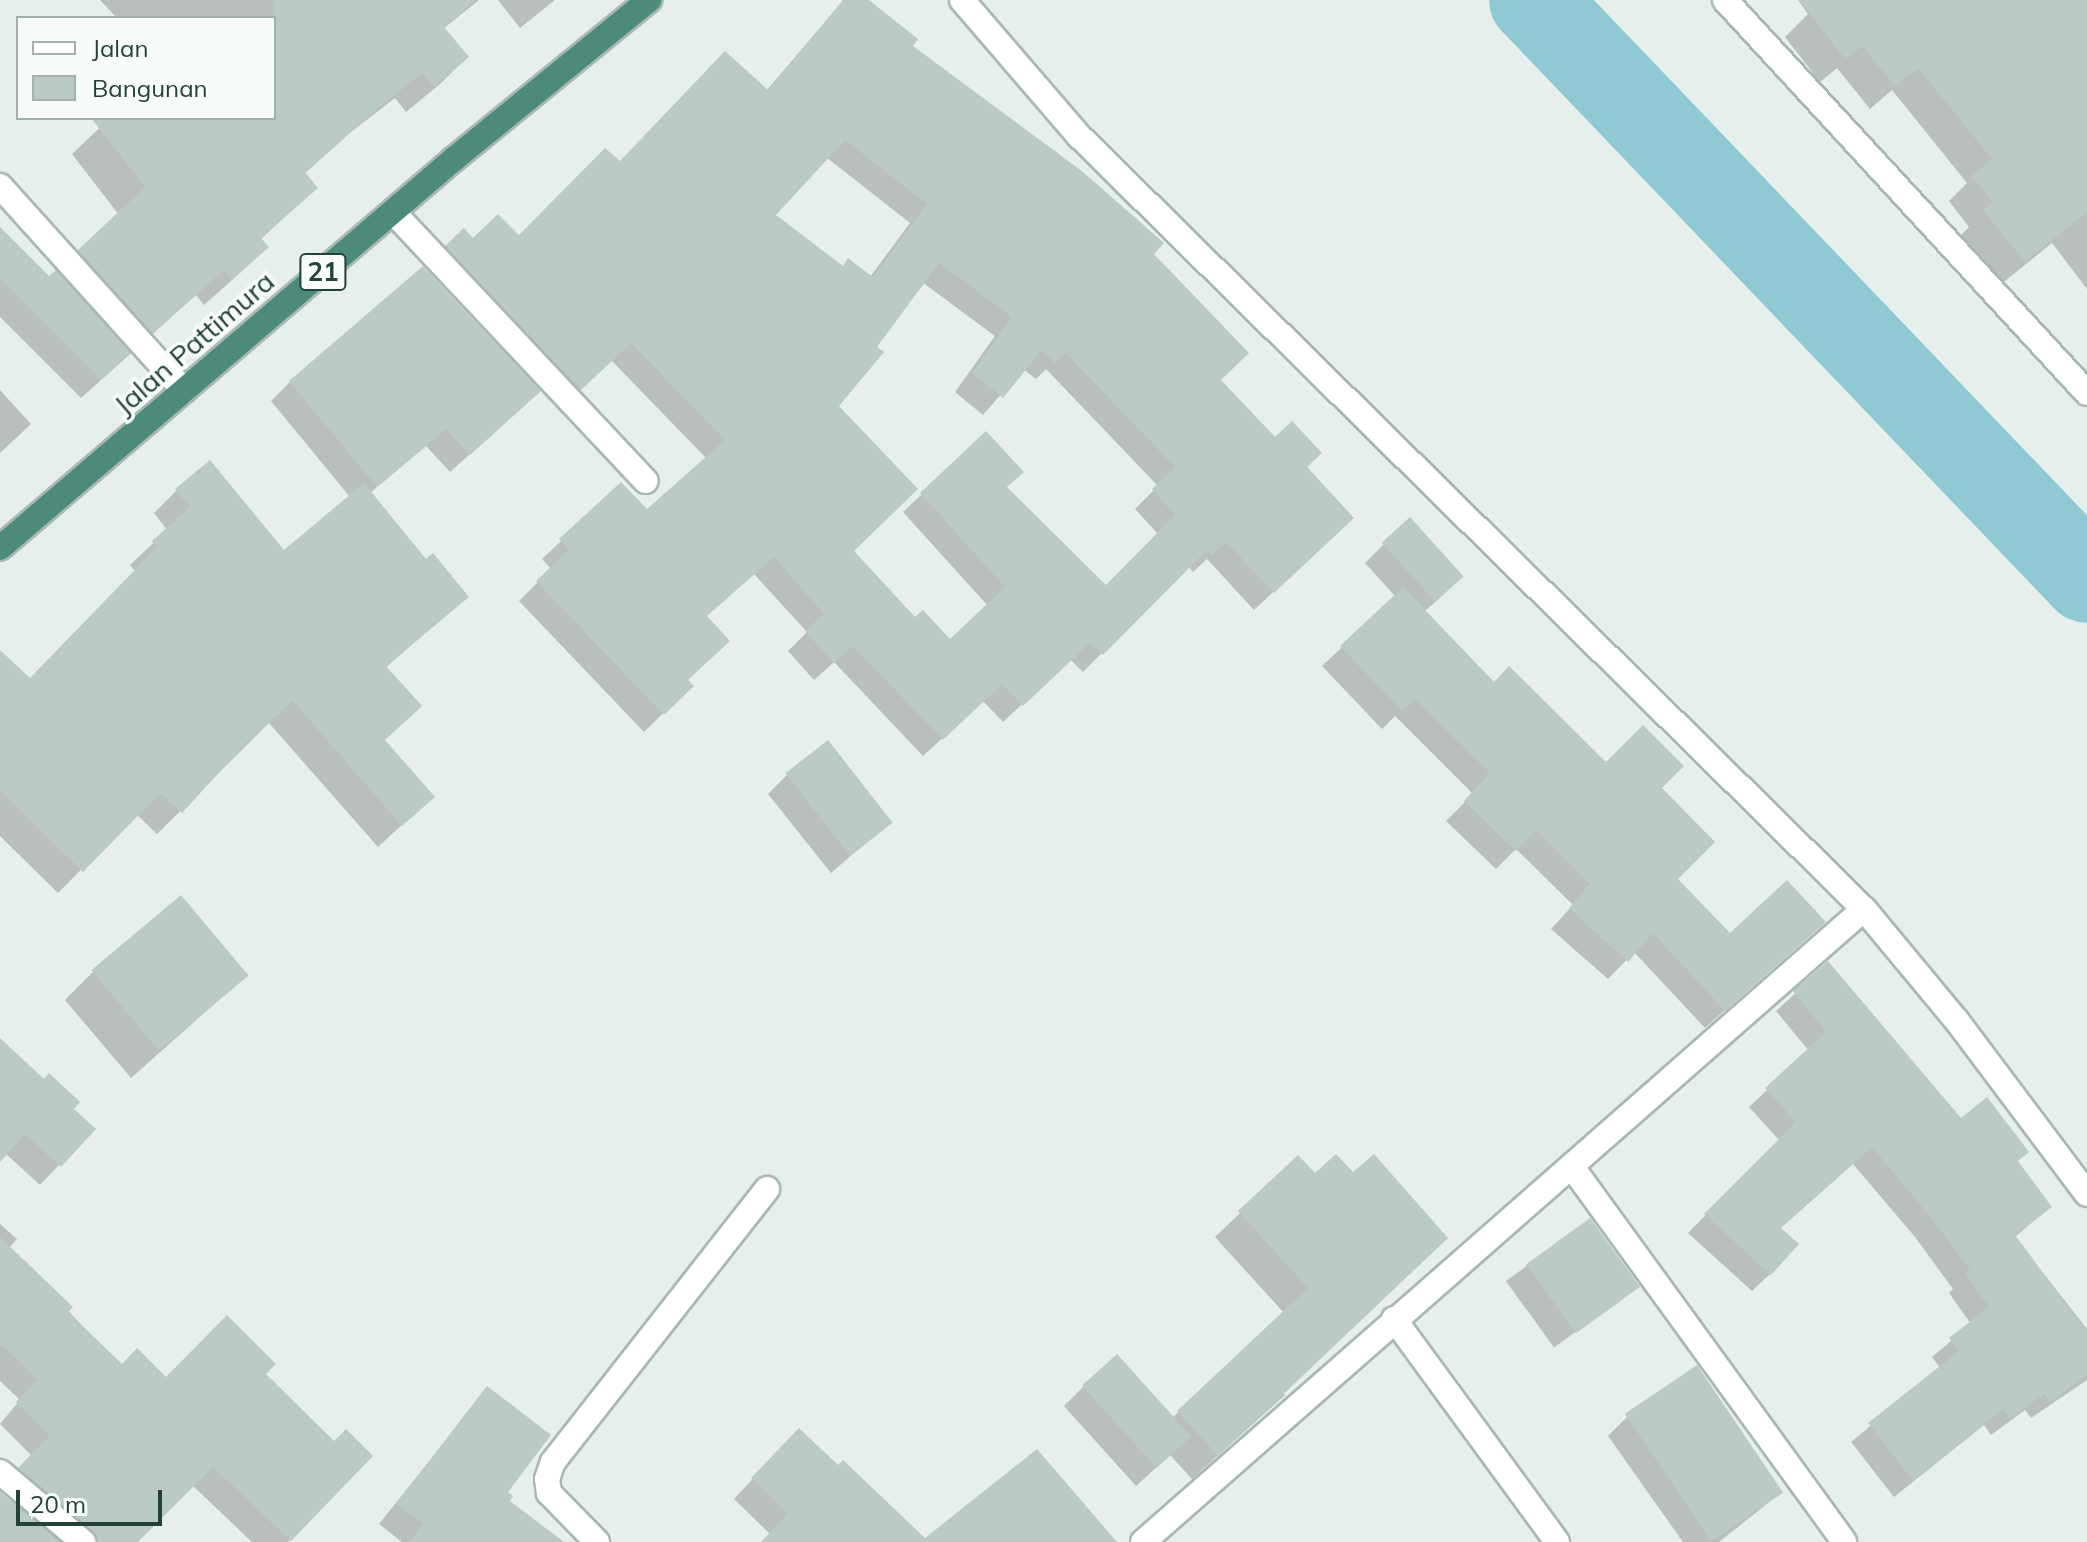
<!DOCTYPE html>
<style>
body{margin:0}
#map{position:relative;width:2087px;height:1542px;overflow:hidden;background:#e6efeb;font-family:Mulish,sans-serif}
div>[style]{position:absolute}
.shadow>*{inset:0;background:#0003;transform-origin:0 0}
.river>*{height:88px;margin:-44px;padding:0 44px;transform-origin:44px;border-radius:44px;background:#8ec9d4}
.building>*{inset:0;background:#bbcac4;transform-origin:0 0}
.roads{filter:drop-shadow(2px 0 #a8b8b2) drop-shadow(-2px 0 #a8b8b2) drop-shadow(0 2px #a8b8b2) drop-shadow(0 -2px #a8b8b2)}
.service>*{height:24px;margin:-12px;padding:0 12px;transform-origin:12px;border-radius:12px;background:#fff}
.minor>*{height:24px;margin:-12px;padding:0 12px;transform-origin:12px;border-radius:12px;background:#fff}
.trunk>*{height:24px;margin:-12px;padding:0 12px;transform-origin:12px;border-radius:12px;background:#4c8a7c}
span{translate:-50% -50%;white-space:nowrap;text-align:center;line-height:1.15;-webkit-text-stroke:7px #f7fbf9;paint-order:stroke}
.shield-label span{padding:2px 6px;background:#f7fbf9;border:2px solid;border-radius:6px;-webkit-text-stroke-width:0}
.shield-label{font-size:26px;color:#24423a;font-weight:700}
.street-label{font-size:28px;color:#24423a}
.legend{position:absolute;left:16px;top:16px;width:260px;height:104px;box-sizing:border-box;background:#f7fbf9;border:2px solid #a3b1ad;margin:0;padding:10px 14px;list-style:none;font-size:24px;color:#24423a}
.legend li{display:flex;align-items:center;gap:16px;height:40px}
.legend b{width:40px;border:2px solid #a3b1ad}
.scale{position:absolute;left:16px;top:1490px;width:146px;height:36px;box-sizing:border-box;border:4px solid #24423a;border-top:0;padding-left:10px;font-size:24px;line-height:28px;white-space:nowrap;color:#24423a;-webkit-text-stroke:6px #f7fbf9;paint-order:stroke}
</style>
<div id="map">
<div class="shadow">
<div style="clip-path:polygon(100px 0,479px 0,443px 29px,467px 57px,440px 84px,406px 112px,395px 98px,351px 132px,304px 174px,315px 188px,260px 240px,266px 247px,240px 273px,204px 305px,196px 295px,81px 398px,0 317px,0 230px,49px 279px,119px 215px,72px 154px,110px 118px,274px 118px,274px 18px,117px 18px)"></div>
<div style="clip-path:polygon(498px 0,555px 0,520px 28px)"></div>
<div style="clip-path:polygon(evenodd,844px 0,866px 0,910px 46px,1151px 254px,1219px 380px,1305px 468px,1333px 536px,1254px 610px,1207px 559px,1193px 572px,1188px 566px,1083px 672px,1070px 659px,1003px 722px,983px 701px,923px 756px,834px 662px,814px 680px,788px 651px,807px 632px,754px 574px,705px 617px,686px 680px,691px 686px,644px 732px,519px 601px,551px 569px,542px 559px,621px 485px,646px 512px,707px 459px,611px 360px,562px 407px,429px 265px,447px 247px,519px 238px,619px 164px,766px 91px,844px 0,826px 157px,910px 223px,870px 277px,842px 267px,773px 216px,826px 157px,844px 0,922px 282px,995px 336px,955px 392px,983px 415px,1023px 369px,1036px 379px,1046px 369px,1158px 486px,1135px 509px,1159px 535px,1106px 588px,1005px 487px,986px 434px,903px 512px,988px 606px,950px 642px,915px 620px,852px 551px,836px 406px,922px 282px)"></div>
<div style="clip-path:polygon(1798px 0,2087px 0,2087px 289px,2052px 243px,2000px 285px,1960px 236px,1969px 227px,1949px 201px,1967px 183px,1892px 90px,1870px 109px,1837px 68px,1820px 82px,1785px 37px,1808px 14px)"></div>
<div style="clip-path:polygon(290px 382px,519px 410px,450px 472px,426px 446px,370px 493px,426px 562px,467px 597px,385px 668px,383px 741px,432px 797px,378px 847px,269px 723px,157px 834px,136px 814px,58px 893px,0 836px,0 653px,29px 680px,135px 571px,130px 565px,167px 530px,154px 513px,177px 490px,283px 552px,350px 497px,271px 401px)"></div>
<div style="clip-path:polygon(0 390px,31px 424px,0 453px)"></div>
<div style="clip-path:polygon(1384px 544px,1443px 595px,1424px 612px,1493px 685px,1606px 765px,1659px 788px,1675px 879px,1730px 936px,1823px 922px,1705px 1028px,1634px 952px,1608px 979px,1551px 929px,1573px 905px,1516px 849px,1496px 869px,1446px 821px,1473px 794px,1395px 716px,1382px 729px,1322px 666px,1396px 597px,1365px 563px)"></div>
<div style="clip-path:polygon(787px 775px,891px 821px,831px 873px,768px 794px)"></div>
<div style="clip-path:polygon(1828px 963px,1961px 1121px,2016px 1162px,2050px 1207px,2015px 1237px,2087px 1329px,2087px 1380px,2031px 1418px,2025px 1410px,1991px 1435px,1984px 1425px,1894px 1497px,1851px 1442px,1940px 1368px,1932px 1357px,1971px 1324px,1949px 1293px,1953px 1289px,1915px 1237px,1853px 1164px,1779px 1229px,1770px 1274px,1752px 1291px,1688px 1233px,1780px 1141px,1749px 1107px,1809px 1051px,1776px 1011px)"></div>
<div style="clip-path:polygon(93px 972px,247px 975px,131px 1078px,65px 1000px)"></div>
<div style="clip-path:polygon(0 1041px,93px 1129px,40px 1185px,5px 1153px,0 1159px)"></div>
<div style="clip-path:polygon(1298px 1158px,1315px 1176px,1353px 1175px,1281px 1390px,1285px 1395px,1192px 1479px,1170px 1455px,1136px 1486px,1064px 1406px,1083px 1387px,1172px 1418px,1284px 1313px,1215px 1237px)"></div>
<div style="left:1590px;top:1220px;width:82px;height:104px;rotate:54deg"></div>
<div style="clip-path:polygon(0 1224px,17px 1239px,9px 1248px,121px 1367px,166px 1380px,263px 1374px,334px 1443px,371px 1456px,288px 1542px,252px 1542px,192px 1485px,135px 1542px,98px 1542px,91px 1535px,85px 1542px,0 1542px,0 1494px,22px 1508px,0 1488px,32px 1456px,0 1424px,20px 1400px,0 1381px)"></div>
<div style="clip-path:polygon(487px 1389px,507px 1501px,540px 1542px,402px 1542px,379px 1524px)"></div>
<div style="clip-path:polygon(1627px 1417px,1782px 1492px,1719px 1542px,1683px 1542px,1608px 1436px)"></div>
<div style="clip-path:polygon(780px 1450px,838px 1467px,925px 1540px,1114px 1542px,763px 1542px,770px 1534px,734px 1499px)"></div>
</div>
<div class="river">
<div style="left:1533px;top:0;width:801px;rotate:46.26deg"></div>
</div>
<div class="building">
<div style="clip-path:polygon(274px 0,476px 0,444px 27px,469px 57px,434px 87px,423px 73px,380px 106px,305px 172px,318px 188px,261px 238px,269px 247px,232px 280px,224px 270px,153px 333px,78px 250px,145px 187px,91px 118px,274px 118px)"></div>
<div style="clip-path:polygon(evenodd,843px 0,869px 0,918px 39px,913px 46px,1083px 172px,1164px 243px,1154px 254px,1249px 353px,1221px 380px,1275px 437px,1292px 421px,1322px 453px,1307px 467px,1354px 518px,1274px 593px,1226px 542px,1212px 555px,1207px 550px,1103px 655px,1090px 643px,1023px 706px,1002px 684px,943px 740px,853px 646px,834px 663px,805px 631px,824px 614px,774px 557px,707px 616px,730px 641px,688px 680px,694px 686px,664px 715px,536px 581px,569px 550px,559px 539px,621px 482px,647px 509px,725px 440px,631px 343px,581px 390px,445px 246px,464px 228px,473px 238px,498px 214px,519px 235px,605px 148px,620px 161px,725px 51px,768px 90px,843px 0,845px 140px,927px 204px,873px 277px,848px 258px,843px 266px,776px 215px,845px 140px,843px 0,939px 263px,1012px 317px,972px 373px,1003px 398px,1041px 351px,1056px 363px,1065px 352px,1175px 467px,1152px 489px,1175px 515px,1106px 585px,1007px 487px,1024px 472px,986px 431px,920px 493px,1005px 587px,950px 639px,923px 610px,915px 617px,854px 551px,918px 489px,839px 406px,884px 352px,877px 347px,939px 263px)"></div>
<div style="clip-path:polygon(1799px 0,2087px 0,2087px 212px,2025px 262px,1983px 210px,1993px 202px,1971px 176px,1992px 159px,1918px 68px,1895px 86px,1862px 46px,1845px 59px)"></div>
<div style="clip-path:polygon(0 227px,49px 276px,56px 270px,130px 352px,101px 380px,0 279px)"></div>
<div style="clip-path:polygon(423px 266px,541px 391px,470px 455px,446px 429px,377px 487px,289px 381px)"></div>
<div style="clip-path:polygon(210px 460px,284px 550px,364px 483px,426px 559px,433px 553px,469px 597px,386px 666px,422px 706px,385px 740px,435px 797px,402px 826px,293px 701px,247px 742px,182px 813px,160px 793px,83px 872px,0 790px,0 650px,30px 678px,157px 547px,152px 541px,190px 507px,175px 489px)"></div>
<div style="left:1410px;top:517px;width:80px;height:38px;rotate:48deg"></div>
<div style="clip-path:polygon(1403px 587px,1494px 682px,1509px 666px,1606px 762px,1643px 725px,1684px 766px,1662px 788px,1715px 842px,1678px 879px,1730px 933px,1787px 880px,1826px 922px,1725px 1011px,1653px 933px,1628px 962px,1569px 908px,1590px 884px,1536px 831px,1516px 851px,1464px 801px,1490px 773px,1415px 699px,1402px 711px,1340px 646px)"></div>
<div style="left:828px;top:740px;width:105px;height:54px;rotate:52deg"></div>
<div style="left:181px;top:895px;width:105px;height:117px;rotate:50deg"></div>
<div style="clip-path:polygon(1828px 961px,1961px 1118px,1987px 1097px,2029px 1152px,2018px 1161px,2052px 1207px,2015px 1235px,2087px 1332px,2087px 1375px,2050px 1402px,2044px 1394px,2010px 1419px,2003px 1409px,1913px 1481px,1868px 1423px,1959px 1351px,1949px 1338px,1989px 1307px,1965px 1274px,1970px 1270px,1932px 1219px,1872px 1147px,1781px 1228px,1799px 1244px,1771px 1275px,1704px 1214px,1796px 1122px,1765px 1088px,1826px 1032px,1793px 991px)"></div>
<div style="clip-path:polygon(0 1038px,44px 1079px,49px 1073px,80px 1102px,74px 1109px,96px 1129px,61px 1167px,25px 1134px,0 1162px)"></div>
<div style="clip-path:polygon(1336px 1154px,1353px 1172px,1374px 1154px,1448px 1238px,1218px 1456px,1177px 1411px,1308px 1288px,1238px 1211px,1298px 1155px,1315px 1173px)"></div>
<div style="left:1590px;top:1218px;width:85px;height:79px;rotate:54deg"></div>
<div style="clip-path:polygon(0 1237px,73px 1307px,68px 1312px,122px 1364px,137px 1348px,166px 1377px,227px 1315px,276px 1364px,266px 1374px,334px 1441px,346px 1429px,373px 1456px,291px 1541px,213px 1467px,138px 1542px,98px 1542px,93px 1531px,18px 1468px,50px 1435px,16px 1402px,38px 1379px,0 1344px)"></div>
<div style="left:1117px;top:1354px;width:111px;height:47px;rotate:48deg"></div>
<div style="left:1697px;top:1365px;width:154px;height:87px;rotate:56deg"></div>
<div style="clip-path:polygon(487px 1386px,551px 1435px,508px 1492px,513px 1496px,510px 1501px,564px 1542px,410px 1542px,423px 1524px,396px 1504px)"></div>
<div style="clip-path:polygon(799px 1428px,838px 1465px,843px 1460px,925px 1538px,1037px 1449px,1117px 1542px,761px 1542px,788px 1514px,751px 1478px)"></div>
<div style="clip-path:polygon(0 1492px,60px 1542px,0 1542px)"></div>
</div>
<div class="roads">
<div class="service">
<div style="left:0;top:186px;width:275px;rotate:48deg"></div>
</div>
<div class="minor">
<div style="left:962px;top:0;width:181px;rotate:49.3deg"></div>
<div style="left:1080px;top:137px;width:1100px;rotate:44.56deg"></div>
<div style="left:1864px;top:909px;width:146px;rotate:50.3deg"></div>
<div style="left:1957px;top:1021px;width:216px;rotate:53.1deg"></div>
<div style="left:1725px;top:0;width:534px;rotate:47.35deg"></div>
<div style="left:393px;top:212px;width:369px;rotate:46.8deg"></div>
<div style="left:1572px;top:1167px;width:463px;rotate:54deg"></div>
<div style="left:1394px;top:1319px;width:276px;rotate:53.8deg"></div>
<div style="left:0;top:1472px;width:109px;rotate:40.1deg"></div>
<div style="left:597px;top:1542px;width:69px;rotate:-134.4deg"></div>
<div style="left:549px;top:1493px;width:14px;rotate:-98deg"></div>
<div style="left:547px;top:1479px;width:18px;rotate:-71deg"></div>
<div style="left:553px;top:1462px;width:347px;rotate:-51.9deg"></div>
<div style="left:1143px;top:1542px;width:959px;rotate:-41.28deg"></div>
</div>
<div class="trunk">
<div style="left:0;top:548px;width:598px;rotate:-40.59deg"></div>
<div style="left:454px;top:159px;width:252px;rotate:-39.2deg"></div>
</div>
</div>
<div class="shield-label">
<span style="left:323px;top:272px">21</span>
</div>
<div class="street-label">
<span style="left:194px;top:343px;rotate:-41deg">Jalan Pattimura</span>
</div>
<ul class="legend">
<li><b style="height:10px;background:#fff"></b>Jalan</li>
<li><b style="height:22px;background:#bbcac4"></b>Bangunan</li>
</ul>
<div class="scale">20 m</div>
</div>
